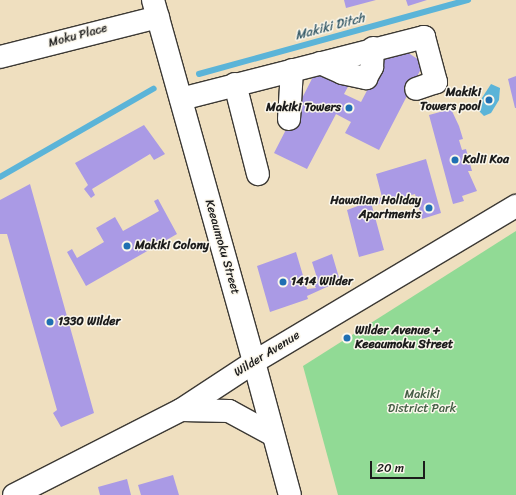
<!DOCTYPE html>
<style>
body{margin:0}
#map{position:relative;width:516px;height:495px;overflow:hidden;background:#efdfbf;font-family:Sriracha,sans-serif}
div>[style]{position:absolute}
.green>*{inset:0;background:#91da95}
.water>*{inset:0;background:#5bb4d8}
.stream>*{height:5.5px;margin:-2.75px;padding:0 2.75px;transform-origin:2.75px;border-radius:2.75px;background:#5bb4d8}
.building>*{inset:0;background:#aa9ae5}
.roads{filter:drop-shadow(1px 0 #3c3934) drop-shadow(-1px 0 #3c3934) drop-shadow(0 1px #3c3934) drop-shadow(0 -1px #3c3934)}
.minor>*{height:22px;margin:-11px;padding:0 11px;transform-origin:11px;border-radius:11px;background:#fff}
.major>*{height:22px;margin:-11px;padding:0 11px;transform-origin:11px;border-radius:11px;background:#fff}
.dots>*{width:11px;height:11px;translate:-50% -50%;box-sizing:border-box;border:2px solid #fbf7ec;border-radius:50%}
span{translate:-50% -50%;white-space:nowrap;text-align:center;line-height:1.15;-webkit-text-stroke:3px #fbf7ec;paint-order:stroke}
.street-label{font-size:12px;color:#1c1c1c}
.poi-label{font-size:12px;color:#1c1c1c;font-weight:700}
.right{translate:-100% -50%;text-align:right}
.left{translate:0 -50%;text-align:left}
.park-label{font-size:12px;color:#455e46}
.water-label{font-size:13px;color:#355967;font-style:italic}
.scale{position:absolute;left:370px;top:461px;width:55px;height:18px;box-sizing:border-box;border:2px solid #1c1c1c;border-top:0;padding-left:5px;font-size:12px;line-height:14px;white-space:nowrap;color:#1c1c1c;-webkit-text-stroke:3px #fbf7ec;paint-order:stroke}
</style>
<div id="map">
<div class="green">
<div style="clip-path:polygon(516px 231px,516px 495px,338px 495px,303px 366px)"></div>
</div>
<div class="water">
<div style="clip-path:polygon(491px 84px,500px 88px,499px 100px,491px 113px,484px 116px,479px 111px,480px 101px)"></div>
</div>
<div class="stream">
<div style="left:199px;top:74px;width:279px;rotate:-15.4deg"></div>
<div style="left:0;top:177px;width:177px;rotate:-29.9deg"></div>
</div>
<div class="building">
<div style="clip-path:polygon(344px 0,376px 0,346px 8px)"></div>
<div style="clip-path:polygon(406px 0,427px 0,408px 6px)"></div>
<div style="clip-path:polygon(390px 47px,402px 49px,424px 63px,379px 150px,345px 133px,351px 122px,336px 114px,307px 169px,274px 153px,318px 67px,350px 83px,344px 94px,361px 102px)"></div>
<div style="clip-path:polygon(516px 76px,516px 108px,515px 108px,508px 79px)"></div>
<div style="clip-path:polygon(451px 109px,459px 126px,463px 139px,459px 140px,462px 150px,466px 149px,472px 171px,468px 171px,477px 191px,462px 196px,464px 201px,453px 204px,429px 115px)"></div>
<div style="clip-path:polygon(144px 125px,165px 154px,154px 160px,150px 154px,92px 189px,95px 195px,91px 198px,84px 189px,88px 185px,75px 163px)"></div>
<div style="clip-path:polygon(426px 159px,441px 213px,422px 219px,415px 194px,372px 206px,384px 250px,359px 257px,347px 210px,382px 197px,376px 174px)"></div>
<div style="clip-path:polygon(30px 184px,94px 413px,61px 427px,53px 413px,57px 410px,7px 234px,0 234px,0 200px)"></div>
<div style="clip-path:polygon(158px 199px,177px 234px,86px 286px,67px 252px,72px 249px,77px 258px,104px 242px,96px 228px,115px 217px,123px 231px,159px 211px,154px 201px)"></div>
<div style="clip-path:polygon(296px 252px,307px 289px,316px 288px,313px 283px,318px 281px,312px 262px,332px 254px,340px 281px,307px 296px,308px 299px,270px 312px,257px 266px)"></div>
<div style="clip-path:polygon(173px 475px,179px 495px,141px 495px,138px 485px)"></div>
<div style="clip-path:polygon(127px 479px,131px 495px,100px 495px,98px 487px)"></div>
</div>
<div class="roads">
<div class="minor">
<div style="left:153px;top:0;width:376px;rotate:74.4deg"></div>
<div style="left:0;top:57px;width:163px;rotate:-14.2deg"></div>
<div style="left:320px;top:63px;width:24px;rotate:24deg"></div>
<div style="left:342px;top:73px;width:25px;rotate:12deg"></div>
<div style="left:366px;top:78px;width:13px;rotate:-61deg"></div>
<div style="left:372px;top:67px;width:19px;rotate:-87deg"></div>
<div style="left:235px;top:84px;width:93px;rotate:75.7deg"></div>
<div style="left:181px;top:99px;width:251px;rotate:-14.3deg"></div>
<div style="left:424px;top:37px;width:47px;rotate:75.1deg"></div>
<div style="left:436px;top:82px;width:21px;rotate:161deg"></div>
<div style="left:289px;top:119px;width:49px;rotate:-86.5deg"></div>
</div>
<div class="major">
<div style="left:254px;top:362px;width:138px;rotate:74.9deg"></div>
<div style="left:182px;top:410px;width:47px;rotate:1.2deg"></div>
<div style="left:229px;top:411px;width:50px;rotate:28.6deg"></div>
<div style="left:14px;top:495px;width:187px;rotate:-27deg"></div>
<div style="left:181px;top:410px;width:87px;rotate:-33.3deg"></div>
<div style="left:254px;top:362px;width:305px;rotate:-30.8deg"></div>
</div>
</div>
<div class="dots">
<div style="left:489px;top:100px;background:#1f6fb2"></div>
<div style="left:349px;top:108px;background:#1f6fb2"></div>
<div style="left:455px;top:160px;background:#1f6fb2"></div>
<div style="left:429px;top:208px;background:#1f6fb2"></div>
<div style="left:127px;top:246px;background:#1f6fb2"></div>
<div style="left:283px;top:282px;background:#1f6fb2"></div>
<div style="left:50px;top:322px;background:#1f6fb2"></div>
<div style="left:347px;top:338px;background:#1f6fb2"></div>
</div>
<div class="street-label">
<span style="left:78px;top:36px;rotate:-15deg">Moku Place</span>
<span style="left:222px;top:247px;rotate:74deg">Keeaumoku Street</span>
<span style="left:267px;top:354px;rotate:-32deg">Wilder Avenue</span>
</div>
<div class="poi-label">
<span class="right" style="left:481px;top:100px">Makiki<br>Towers pool</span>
<span class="right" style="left:341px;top:108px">Makiki Towers</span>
<span class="left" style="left:463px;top:160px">Kalii Koa</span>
<span class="right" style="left:421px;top:208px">Hawaiian Holiday<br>Apartments</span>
<span class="left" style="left:135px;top:246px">Makiki Colony</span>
<span class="left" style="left:291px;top:282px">1414 Wilder</span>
<span class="left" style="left:58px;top:322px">1330 Wilder</span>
<span class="left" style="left:355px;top:338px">Wilder Avenue +<br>Keeaumoku Street</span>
</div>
<div class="park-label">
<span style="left:422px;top:402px">Makiki<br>District Park</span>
</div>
<div class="water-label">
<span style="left:330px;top:27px;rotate:-15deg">Makiki Ditch</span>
</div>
<div class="scale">20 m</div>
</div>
